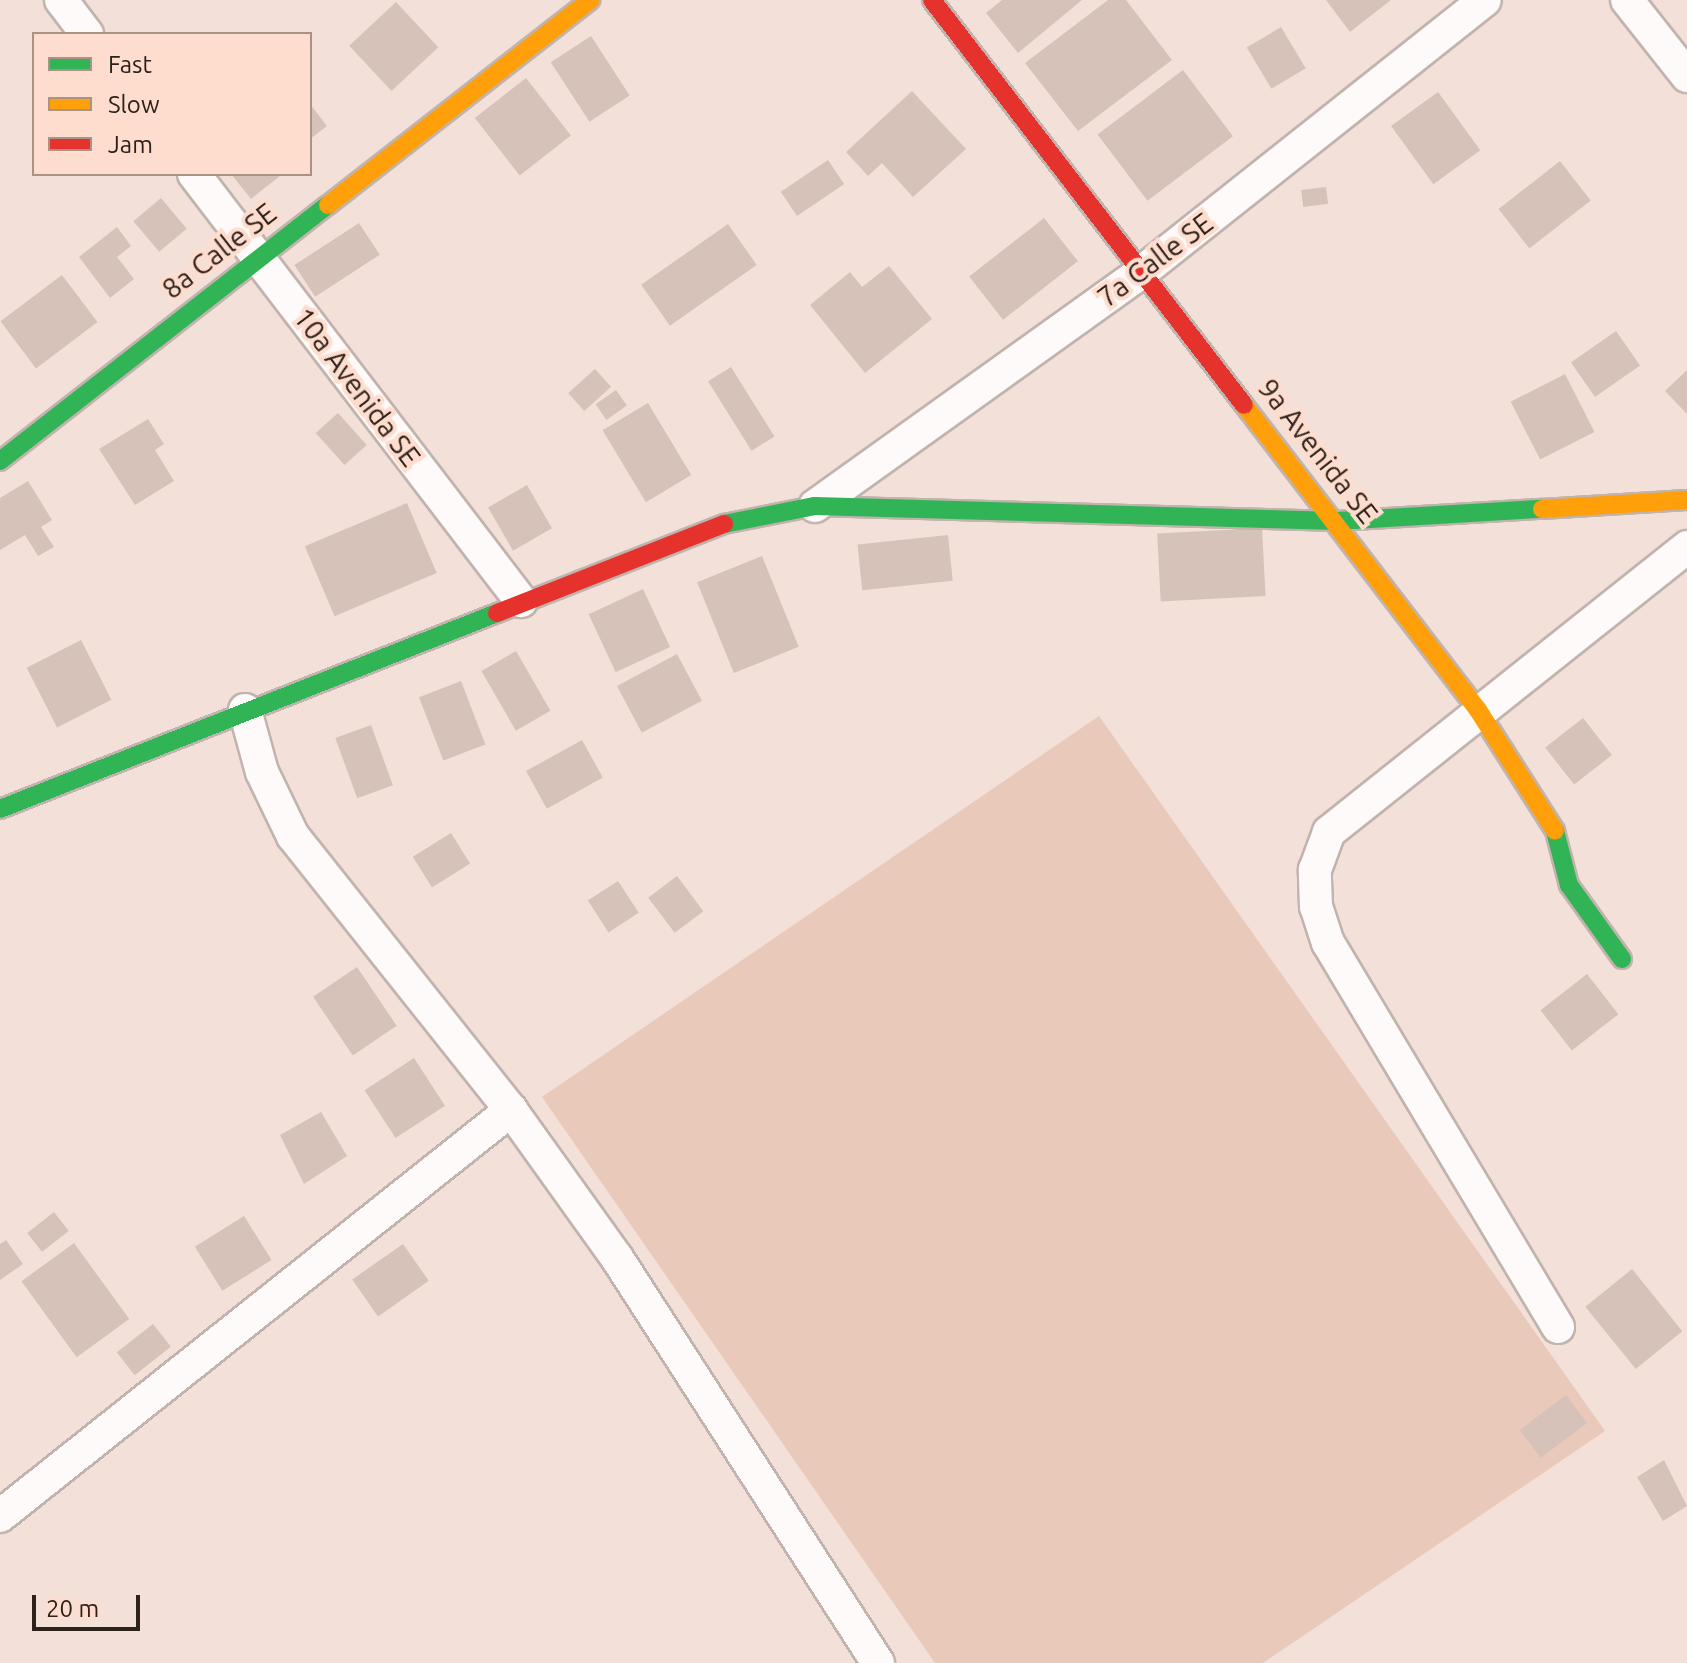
<!DOCTYPE html>
<style>
body{margin:0}
#map{position:relative;width:1687px;height:1663px;overflow:hidden;background:#f3e1d9;font-family:Ubuntu,sans-serif}
div>[style]{position:absolute}
.green>*{inset:0;background:#e9c9ba}
.building>*{inset:0;background:#d6c2b9;transform-origin:0 0}
.roads{filter:drop-shadow(2px 0 #c1b3ad) drop-shadow(-2px 0 #c1b3ad) drop-shadow(0 2px #c1b3ad) drop-shadow(0 -2px #c1b3ad)}
.street>*{height:32px;margin:-16px;padding:0 16px;transform-origin:16px;border-radius:16px;background:#fdfaf9}
.fast>*{height:18px;margin:-9px;padding:0 9px;transform-origin:9px;border-radius:9px;background:#30b455}
.slow>*{height:18px;margin:-9px;padding:0 9px;transform-origin:9px;border-radius:9px;background:#ff9f0a}
.jam>*{height:18px;margin:-9px;padding:0 9px;transform-origin:9px;border-radius:9px;background:#e5322d}
span{translate:-50% -50%;white-space:nowrap;text-align:center;line-height:1.15;-webkit-text-stroke:8px #feddce;paint-order:stroke}
.street-label{font-size:28px;color:#2c211b}
.legend{position:absolute;left:32px;top:32px;width:280px;height:144px;box-sizing:border-box;background:#feddce;border:2px solid #aa9286;margin:0;padding:10px 14px;list-style:none;font-size:24px;color:#2c211b}
.legend li{display:flex;align-items:center;gap:16px;height:40px}
.legend b{width:40px;border:2px solid #aa9286}
.scale{position:absolute;left:32px;top:1595px;width:108px;height:36px;box-sizing:border-box;border:4px solid #2c211b;border-top:0;padding-left:10px;font-size:24px;line-height:28px;white-space:nowrap;color:#2c211b;-webkit-text-stroke:6px #feddce;paint-order:stroke}
</style>
<div id="map">
<div class="green">
<div style="clip-path:polygon(1099px 716px,1605px 1431px,1263px 1663px,935px 1663px,542px 1097px)"></div>
</div>
<div class="building">
<div style="clip-path:polygon(1002px 0,1082px 0,1018px 53px,986px 13px)"></div>
<div style="clip-path:polygon(1108px 0,1126px 0,1172px 60px,1078px 131px,1025px 63px)"></div>
<div style="clip-path:polygon(1326px 0,1391px 0,1350px 32px)"></div>
<div style="left:396px;top:2px;width:62px;height:64px;rotate:47deg"></div>
<div style="left:1281px;top:27px;width:48px;height:40px;rotate:59deg"></div>
<div style="left:591px;top:36px;width:71px;height:48px;rotate:57deg"></div>
<div style="left:1183px;top:70px;width:83px;height:107px;rotate:53deg"></div>
<div style="left:526px;top:78px;width:73px;height:65px;rotate:52deg"></div>
<div style="clip-path:polygon(912px 91px,966px 149px,913px 197px,882px 163px,868px 176px,846px 152px)"></div>
<div style="left:1438px;top:92px;width:72px;height:58px;rotate:54deg"></div>
<div style="clip-path:polygon(310px 104px,327px 126px,310px 139px)"></div>
<div style="left:828px;top:160px;width:29px;height:57px;rotate:56deg"></div>
<div style="left:1560px;top:161px;width:50px;height:78px;rotate:52deg"></div>
<div style="clip-path:polygon(231px 174px,278px 174px,280px 176px,251px 199px)"></div>
<div style="left:1326px;top:187px;width:17px;height:25px;rotate:83deg"></div>
<div style="left:161px;top:198px;width:40px;height:36px;rotate:50deg"></div>
<div style="left:1044px;top:218px;width:55px;height:95px;rotate:52deg"></div>
<div style="left:359px;top:223px;width:38px;height:77px;rotate:57deg"></div>
<div style="left:728px;top:224px;width:50px;height:106px;rotate:55deg"></div>
<div style="clip-path:polygon(117px 227px,131px 246px,117px 257px,134px 279px,110px 298px,79px 257px)"></div>
<div style="clip-path:polygon(889px 266px,932px 319px,865px 373px,810px 305px,850px 272px,862px 287px)"></div>
<div style="left:62px;top:275px;width:59px;height:77px;rotate:53deg"></div>
<div style="left:1616px;top:331px;width:42px;height:55px;rotate:55deg"></div>
<div style="left:731px;top:367px;width:82px;height:27px;rotate:58deg"></div>
<div style="left:595px;top:369px;width:24px;height:36px;rotate:48deg"></div>
<div style="clip-path:polygon(1687px 370px,1687px 414px,1665px 391px)"></div>
<div style="left:1565px;top:374px;width:65px;height:61px;rotate:63deg"></div>
<div style="left:616px;top:390px;width:19px;height:25px;rotate:55deg"></div>
<div style="left:648px;top:403px;width:84px;height:53px;rotate:59deg"></div>
<div style="left:338px;top:413px;width:43px;height:30px;rotate:48deg"></div>
<div style="clip-path:polygon(148px 419px,164px 444px,155px 450px,174px 481px,135px 505px,99px 449px)"></div>
<div style="clip-path:polygon(28px 481px,52px 520px,41px 527px,54px 547px,38px 556px,25px 535px,0 550px,0 498px)"></div>
<div style="left:527px;top:485px;width:50px;height:45px;rotate:60deg"></div>
<div style="left:407px;top:503px;width:76px;height:111px;rotate:67deg"></div>
<div style="left:1262px;top:528px;width:68px;height:105px;rotate:87deg"></div>
<div style="left:948px;top:535px;width:46px;height:91px;rotate:84deg"></div>
<div style="left:762px;top:556px;width:98px;height:70px;rotate:68deg"></div>
<div style="left:643px;top:589px;width:64px;height:60px;rotate:65deg"></div>
<div style="left:81px;top:640px;width:67px;height:61px;rotate:63deg"></div>
<div style="left:516px;top:651px;width:69px;height:40px;rotate:60deg"></div>
<div style="left:677px;top:654px;width:53px;height:68px;rotate:62deg"></div>
<div style="left:461px;top:681px;width:68px;height:45px;rotate:69deg"></div>
<div style="left:1583px;top:718px;width:47px;height:48px;rotate:52deg"></div>
<div style="left:371px;top:725px;width:64px;height:38px;rotate:70deg"></div>
<div style="left:582px;top:740px;width:43px;height:64px;rotate:61deg"></div>
<div style="left:451px;top:833px;width:36px;height:45px;rotate:58deg"></div>
<div style="left:677px;top:876px;width:44px;height:36px;rotate:53deg"></div>
<div style="left:618px;top:881px;width:38px;height:36px;rotate:57deg"></div>
<div style="left:357px;top:967px;width:71px;height:53px;rotate:56deg"></div>
<div style="left:1587px;top:974px;width:51px;height:59px;rotate:52deg"></div>
<div style="left:414px;top:1058px;width:57px;height:59px;rotate:57deg"></div>
<div style="clip-path:polygon(321px 1112px,347px 1156px,304px 1184px,280px 1135px)"></div>
<div style="left:54px;top:1212px;width:24px;height:34px;rotate:52deg"></div>
<div style="left:244px;top:1216px;width:52px;height:58px;rotate:58deg"></div>
<div style="clip-path:polygon(6px 1240px,23px 1264px,0 1280px,0 1244px)"></div>
<div style="left:74px;top:1243px;width:94px;height:65px;rotate:54deg"></div>
<div style="left:403px;top:1244px;width:45px;height:62px;rotate:55deg"></div>
<div style="left:1632px;top:1269px;width:80px;height:60px;rotate:51deg"></div>
<div style="left:153px;top:1324px;width:29px;height:46px;rotate:52deg"></div>
<div style="left:1566px;top:1395px;width:35px;height:58px;rotate:53deg"></div>
<div style="clip-path:polygon(1664px 1460px,1687px 1506px,1663px 1521px,1637px 1477px)"></div>
</div>
<div class="roads">
<div class="street">
<div style="left:61px;top:0;width:43px;rotate:52.6deg"></div>
<div style="left:1627px;top:0;width:97px;rotate:51.7deg"></div>
<div style="left:194px;top:174px;width:538px;rotate:52.55deg"></div>
<div style="left:815px;top:506px;width:403px;rotate:-35.6deg"></div>
<div style="left:1143px;top:271px;width:436px;rotate:-38.4deg"></div>
<div style="left:245px;top:710px;width:64px;rotate:74.7deg"></div>
<div style="left:262px;top:772px;width:71px;rotate:64.2deg"></div>
<div style="left:293px;top:836px;width:350px;rotate:51.5deg"></div>
<div style="left:511px;top:1110px;width:182px;rotate:54.4deg"></div>
<div style="left:617px;top:1258px;width:482px;rotate:57.2deg"></div>
<div style="left:1558px;top:1327px;width:448px;rotate:-120.9deg"></div>
<div style="left:1328px;top:943px;width:38px;rotate:-108deg"></div>
<div style="left:1316px;top:907px;width:37px;rotate:-92deg"></div>
<div style="left:1315px;top:870px;width:40px;rotate:-69.8deg"></div>
<div style="left:1329px;top:832px;width:458px;rotate:-38.5deg"></div>
<div style="left:0;top:1516px;width:653px;rotate:-38.47deg"></div>
</div>
<div class="fast">
<div style="left:0;top:461px;width:416px;rotate:-38deg"></div>
<div style="left:724px;top:524px;width:93px;rotate:-11.2deg"></div>
<div style="left:815px;top:506px;width:522px;rotate:1.65deg"></div>
<div style="left:1337px;top:521px;width:205px;rotate:-3.4deg"></div>
<div style="left:0;top:809px;width:534px;rotate:-21.52deg"></div>
<div style="left:1555px;top:831px;width:56px;rotate:75.5deg"></div>
<div style="left:1569px;top:885px;width:91px;rotate:54.4deg"></div>
</div>
<div class="slow">
<div style="left:328px;top:205px;width:333px;rotate:-38deg"></div>
<div style="left:1244px;top:405px;width:384px;rotate:52.5deg"></div>
<div style="left:1478px;top:710px;width:143px;rotate:57.5deg"></div>
<div style="left:1542px;top:509px;width:145px;rotate:-3.6deg"></div>
</div>
<div class="jam">
<div style="left:932px;top:0;width:511px;rotate:52.39deg"></div>
<div style="left:497px;top:613px;width:244px;rotate:-21.4deg"></div>
</div>
</div>
<div class="street-label">
<span style="left:219px;top:251px;rotate:-38deg">8a Calle SE</span>
<span style="left:1155px;top:260px;rotate:-37deg">7a Calle SE</span>
<span style="left:357px;top:387px;rotate:53deg">10a Avenida SE</span>
<span style="left:1318px;top:451px;rotate:52deg">9a Avenida SE</span>
</div>
<ul class="legend">
<li><b style="height:10px;background:#30b455"></b>Fast</li>
<li><b style="height:10px;background:#ff9f0a"></b>Slow</li>
<li><b style="height:10px;background:#e5322d"></b>Jam</li>
</ul>
<div class="scale">20 m</div>
</div>
